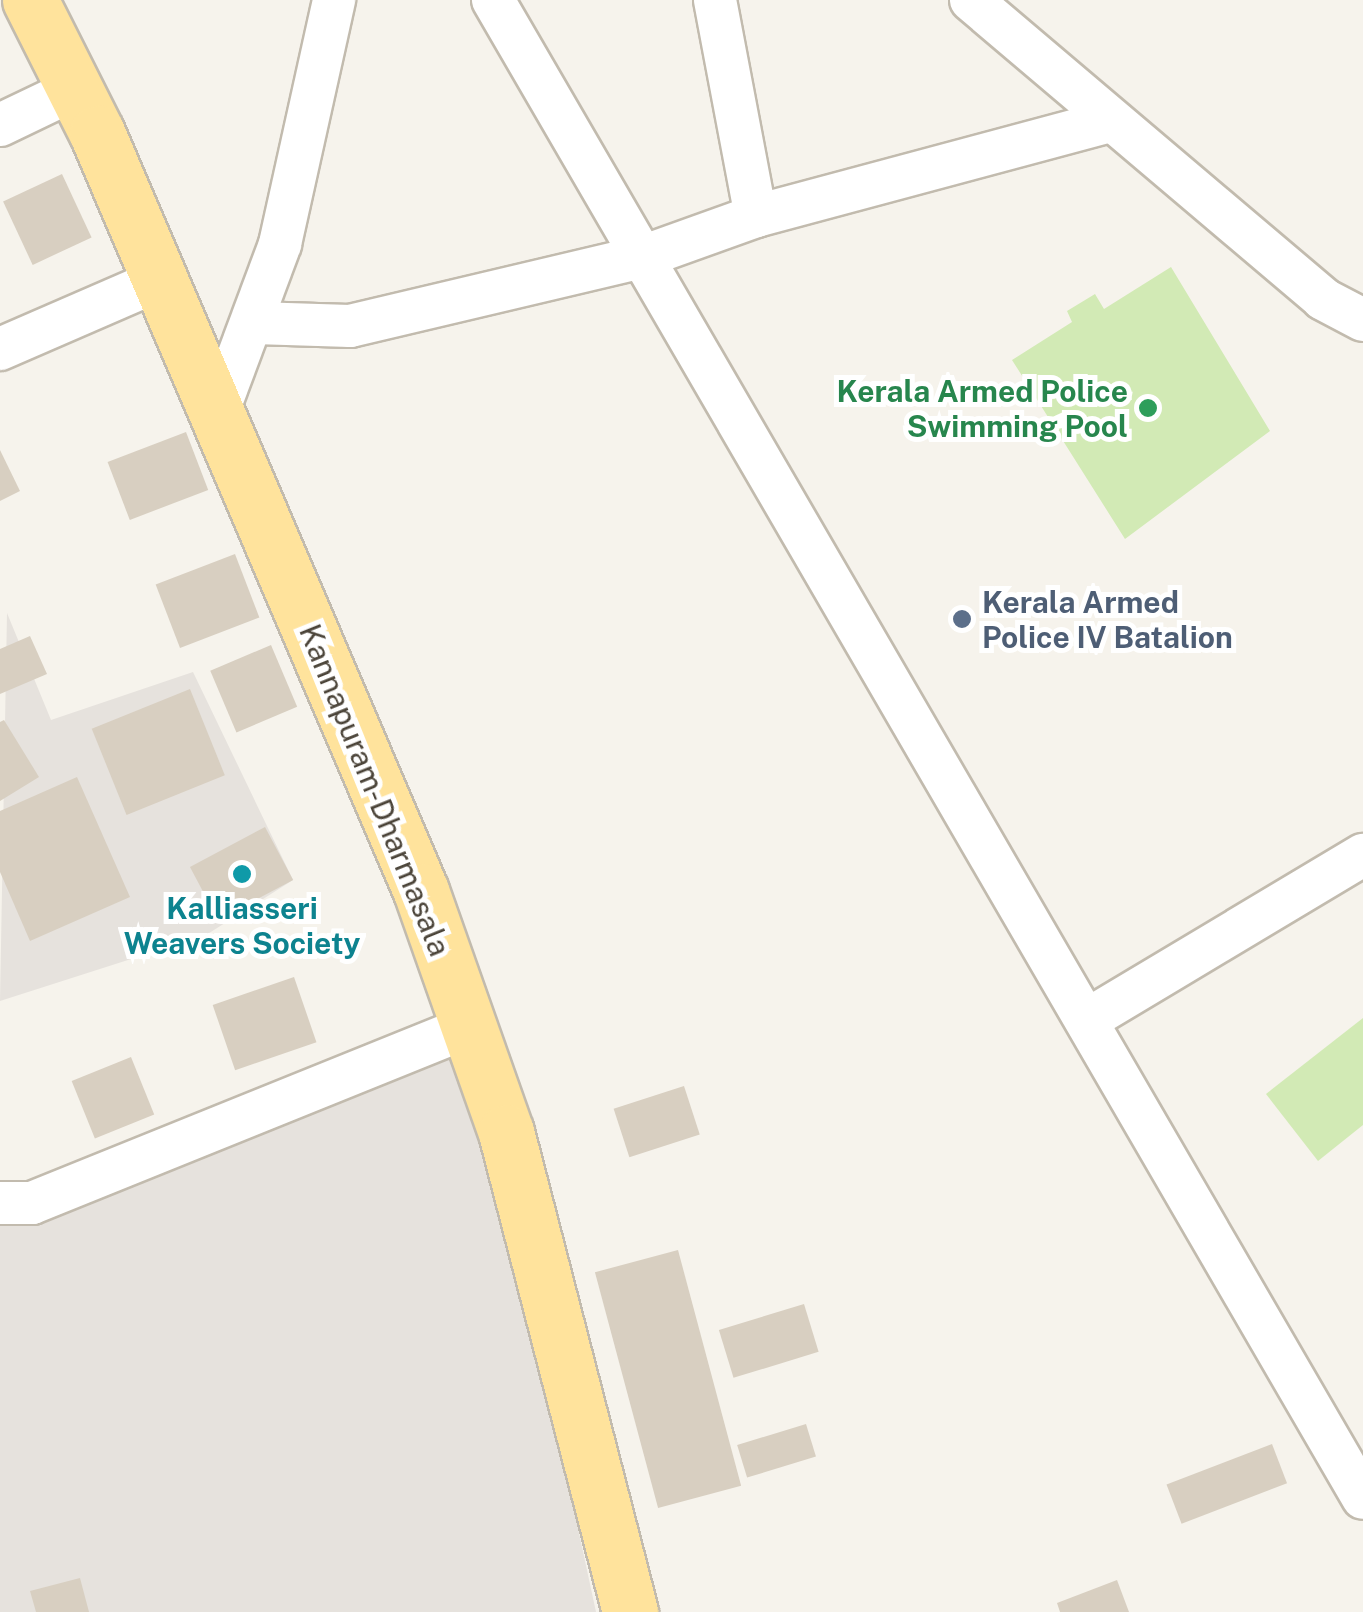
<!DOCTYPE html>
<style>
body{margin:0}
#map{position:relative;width:1363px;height:1612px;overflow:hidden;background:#f6f3ec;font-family:"Public Sans",sans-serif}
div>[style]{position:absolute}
.industrial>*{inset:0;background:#e6e2dd}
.green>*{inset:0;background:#d2eab5}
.building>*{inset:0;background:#d8cfc1;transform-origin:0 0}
.roads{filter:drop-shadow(2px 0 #c2bbae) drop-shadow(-2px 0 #c2bbae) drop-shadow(0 2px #c2bbae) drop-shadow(0 -2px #c2bbae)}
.minor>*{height:42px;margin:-21px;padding:0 21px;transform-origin:21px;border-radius:21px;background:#fff}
.major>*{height:55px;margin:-27.5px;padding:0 27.5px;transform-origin:27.5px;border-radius:27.5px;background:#ffe39c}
.dots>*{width:28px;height:28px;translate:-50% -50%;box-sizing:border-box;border:5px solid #fff;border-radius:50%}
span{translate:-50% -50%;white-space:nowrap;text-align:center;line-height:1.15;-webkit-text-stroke:10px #fff;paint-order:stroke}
.leisure-label{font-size:30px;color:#27864d;font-weight:700}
.right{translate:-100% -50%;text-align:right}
.service-label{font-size:30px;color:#4e5e75;font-weight:700}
.left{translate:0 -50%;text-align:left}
.street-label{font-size:30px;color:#4b4439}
.culture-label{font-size:30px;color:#0d838f;font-weight:700}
</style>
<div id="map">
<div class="industrial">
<div style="clip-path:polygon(7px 613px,51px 720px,193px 672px,293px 880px,206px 935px,0 1001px)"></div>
<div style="clip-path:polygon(470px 1026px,596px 1612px,0 1612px,0 1203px)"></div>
</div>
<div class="green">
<div style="clip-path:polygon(1171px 267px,1270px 431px,1125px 539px,1012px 360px,1072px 322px,1067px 311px,1095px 294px,1104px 309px)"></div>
<div style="clip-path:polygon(1363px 1018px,1363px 1125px,1318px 1161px,1266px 1094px)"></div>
</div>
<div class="building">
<div style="left:62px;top:174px;width:70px;height:65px;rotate:65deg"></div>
<div style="left:186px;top:432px;width:62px;height:84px;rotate:69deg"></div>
<div style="clip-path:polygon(0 450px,20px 491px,0 501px)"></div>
<div style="left:235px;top:554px;width:68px;height:85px;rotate:69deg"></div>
<div style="clip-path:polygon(30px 636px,47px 674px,0 694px,0 649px)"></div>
<div style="left:271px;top:645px;width:67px;height:66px;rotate:67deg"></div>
<div style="left:190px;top:689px;width:93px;height:106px;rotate:68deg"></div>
<div style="clip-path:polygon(4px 720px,39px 777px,0 801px,0 722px)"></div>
<div style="clip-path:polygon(77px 777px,130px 897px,30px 941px,0 872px,0 811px)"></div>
<div style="left:265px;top:827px;width:60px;height:85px;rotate:62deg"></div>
<div style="left:294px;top:977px;width:69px;height:86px;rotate:71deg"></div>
<div style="left:131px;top:1057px;width:62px;height:64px;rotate:68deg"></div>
<div style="left:684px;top:1086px;width:51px;height:74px;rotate:72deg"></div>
<div style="left:678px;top:1250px;width:244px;height:86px;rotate:75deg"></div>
<div style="left:804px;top:1304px;width:50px;height:89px;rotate:73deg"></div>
<div style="left:806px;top:1424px;width:34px;height:72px;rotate:73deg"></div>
<div style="left:1272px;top:1444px;width:42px;height:113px;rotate:69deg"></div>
<div style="clip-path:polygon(80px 1578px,89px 1612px,36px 1612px,30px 1591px)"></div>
<div style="clip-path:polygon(1117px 1580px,1129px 1612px,1060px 1612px,1057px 1603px)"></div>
</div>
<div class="roads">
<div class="minor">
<div style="left:493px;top:0;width:1732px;rotate:59.85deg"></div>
<div style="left:715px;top:0;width:220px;rotate:79.3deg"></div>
<div style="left:971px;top:0;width:462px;rotate:40.3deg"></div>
<div style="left:1323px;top:299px;width:45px;rotate:27.7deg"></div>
<div style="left:0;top:125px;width:83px;rotate:-25.6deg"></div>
<div style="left:255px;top:323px;width:95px;rotate:1.8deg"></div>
<div style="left:350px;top:326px;width:303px;rotate:-13.3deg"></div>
<div style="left:645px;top:256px;width:118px;rotate:-19.8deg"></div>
<div style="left:756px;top:216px;width:367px;rotate:-15deg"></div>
<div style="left:0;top:349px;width:173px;rotate:-23.5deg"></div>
<div style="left:218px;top:411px;width:178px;rotate:-69.6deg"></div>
<div style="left:280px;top:244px;width:250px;rotate:-77.5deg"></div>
<div style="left:1092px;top:1017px;width:316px;rotate:-30.9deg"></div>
<div style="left:0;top:1203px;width:32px"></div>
<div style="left:32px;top:1203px;width:472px;rotate:-22deg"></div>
</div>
<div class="major">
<div style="left:30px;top:0;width:149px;rotate:63.3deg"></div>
<div style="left:97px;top:133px;width:824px;rotate:66.86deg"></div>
<div style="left:421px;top:891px;width:256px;rotate:70.6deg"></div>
<div style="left:506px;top:1132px;width:496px;rotate:75.5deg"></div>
</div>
</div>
<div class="dots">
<div style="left:1148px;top:408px;background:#2e9e5b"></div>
<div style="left:962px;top:619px;background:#5c6f8a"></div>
<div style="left:242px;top:874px;background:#0f9aa8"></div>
</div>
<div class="leisure-label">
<span class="right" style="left:1128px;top:408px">Kerala Armed Police<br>Swimming Pool</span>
</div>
<div class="service-label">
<span class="left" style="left:982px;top:619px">Kerala Armed<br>Police IV Batalion</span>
</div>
<div class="street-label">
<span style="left:375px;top:790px;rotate:68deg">Kannapuram-Dharmasala</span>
</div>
<div class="culture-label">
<span style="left:242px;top:925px">Kalliasseri<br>Weavers Society</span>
</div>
</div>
